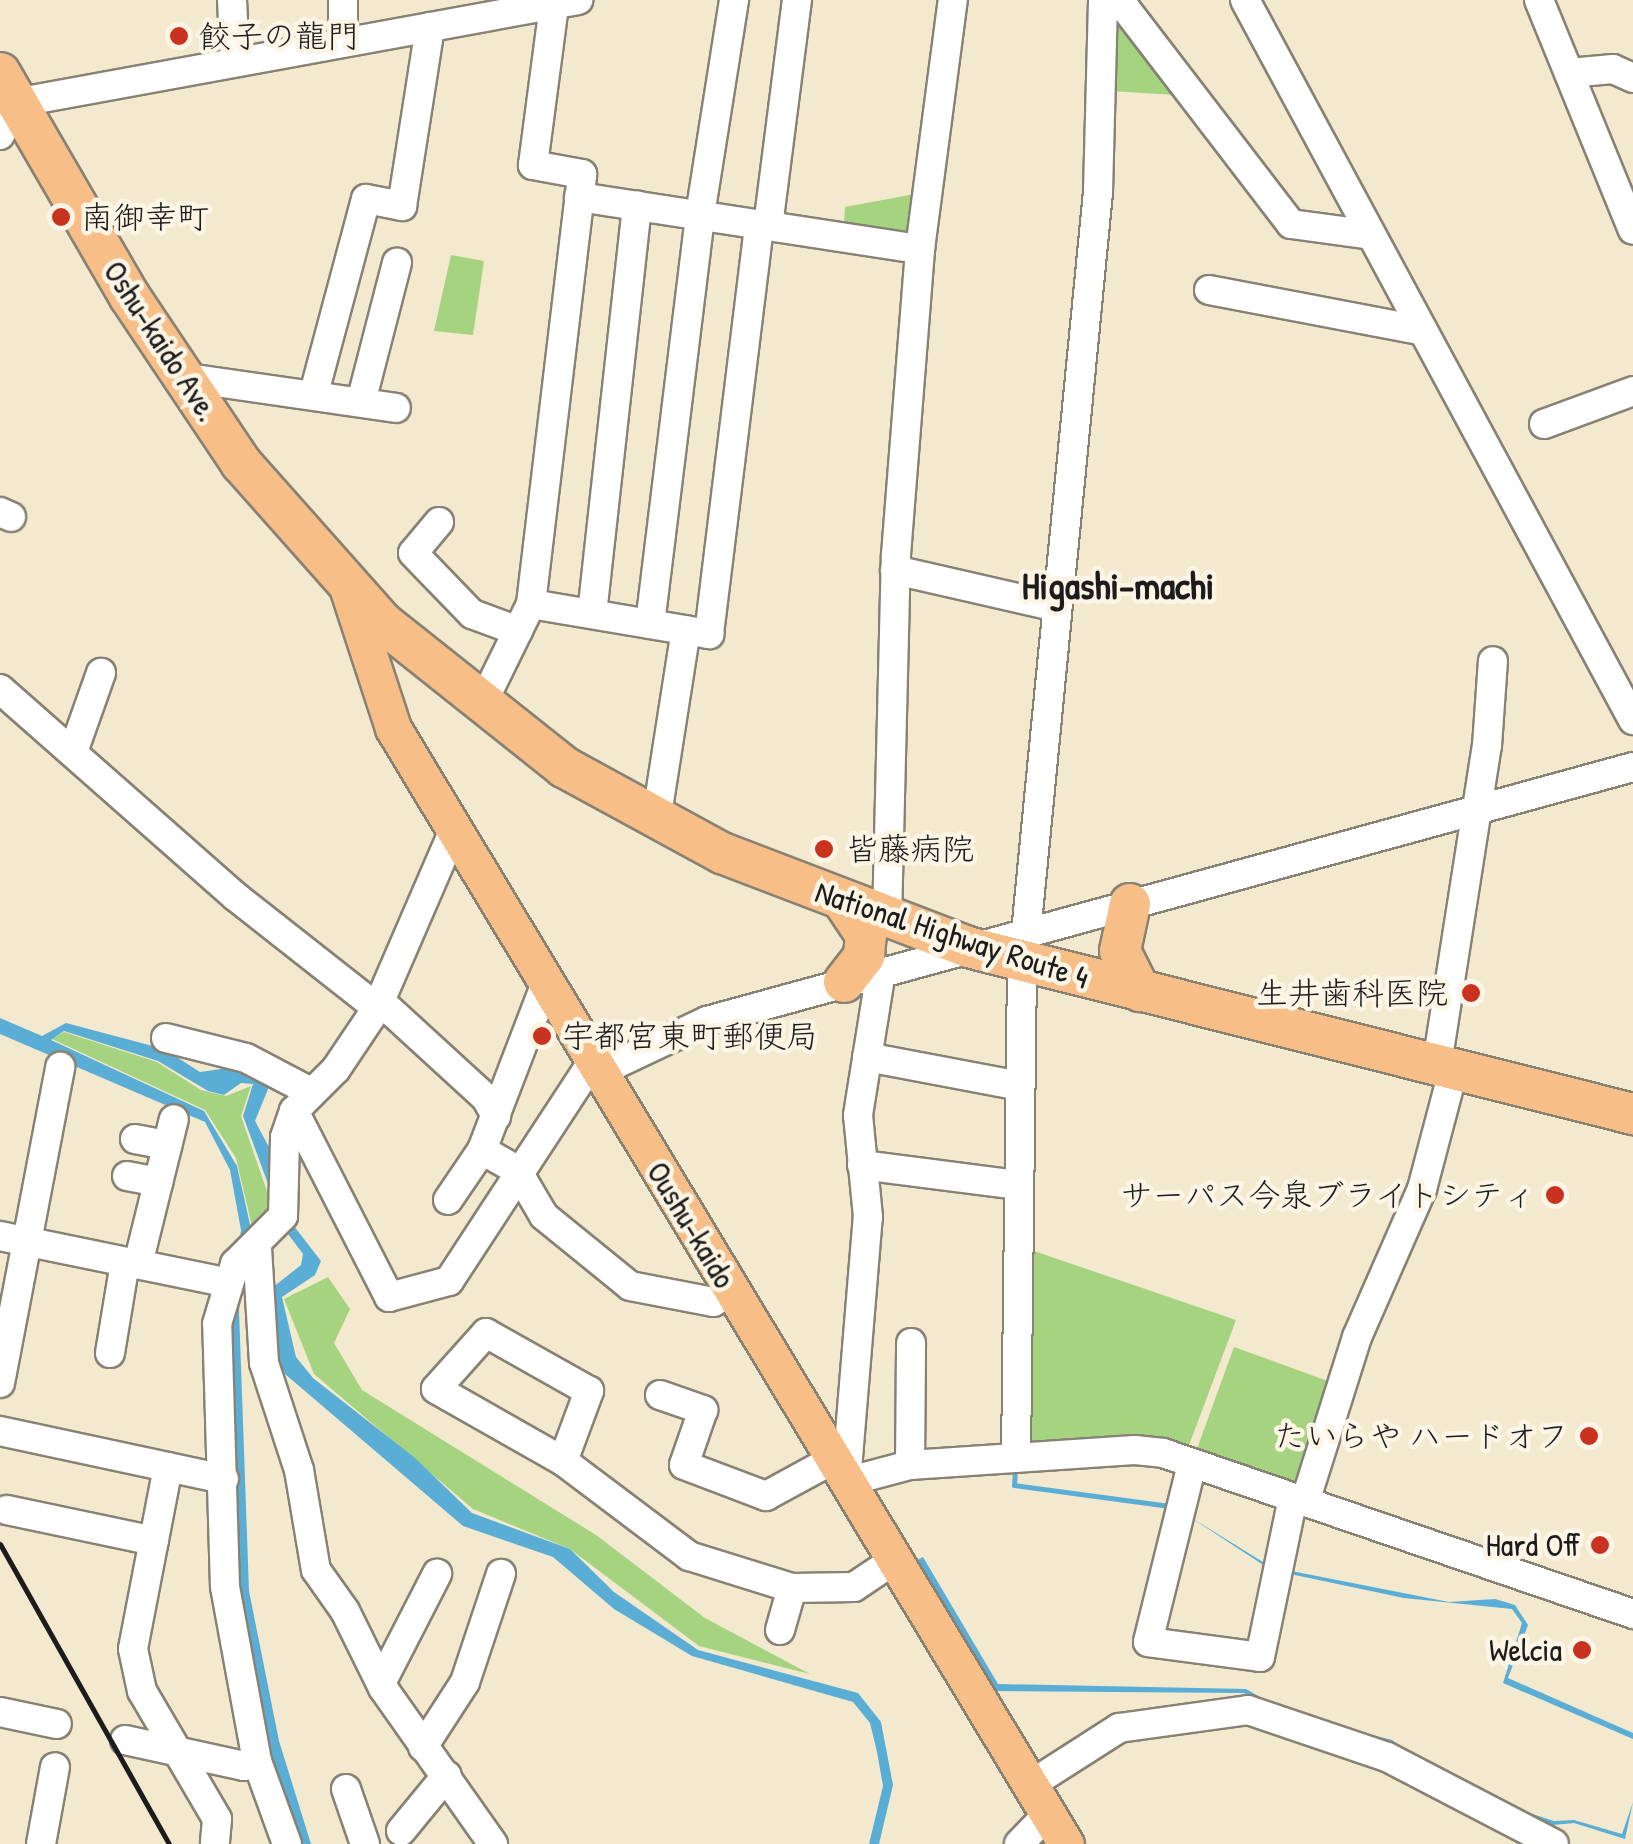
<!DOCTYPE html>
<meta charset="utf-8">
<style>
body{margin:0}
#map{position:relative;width:1633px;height:1844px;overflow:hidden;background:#f3e9ce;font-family:"Patrick Hand","Klee One",sans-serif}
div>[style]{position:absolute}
.green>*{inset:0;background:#a5d380;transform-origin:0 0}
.water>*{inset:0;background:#5aaed6}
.stream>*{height:5px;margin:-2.5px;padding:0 2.5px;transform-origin:2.5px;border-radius:2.5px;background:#5aaed6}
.roads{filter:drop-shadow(2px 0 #888275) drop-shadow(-2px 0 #888275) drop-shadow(0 2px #888275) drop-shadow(0 -2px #888275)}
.minor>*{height:28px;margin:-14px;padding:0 14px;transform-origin:14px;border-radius:14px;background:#fff}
.major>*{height:35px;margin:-17.5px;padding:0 17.5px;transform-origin:17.5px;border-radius:17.5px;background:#f7be88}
.highway>*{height:40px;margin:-20px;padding:0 20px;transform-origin:20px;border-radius:20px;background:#f7be88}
.rail>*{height:5px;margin:-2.5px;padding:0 2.5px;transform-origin:2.5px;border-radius:2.5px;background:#1c1c1c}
.dots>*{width:28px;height:28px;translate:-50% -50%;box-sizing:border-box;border:5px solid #fcf5e5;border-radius:50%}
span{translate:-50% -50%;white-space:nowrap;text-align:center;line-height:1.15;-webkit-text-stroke:9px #fcf5e5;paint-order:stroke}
.poi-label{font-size:32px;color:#1c1c1c}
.left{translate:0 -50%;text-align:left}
.right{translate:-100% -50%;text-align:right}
.street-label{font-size:32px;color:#1c1c1c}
.quarter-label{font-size:38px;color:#1c1c1c;font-weight:700}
</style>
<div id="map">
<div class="green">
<div style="clip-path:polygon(1132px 17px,1192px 96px,1110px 91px,1114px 20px)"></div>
<div style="clip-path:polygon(920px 193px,917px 223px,907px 231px,844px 223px,845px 207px)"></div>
<div style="clip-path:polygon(451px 255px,484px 261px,473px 335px,434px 331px)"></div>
<div style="clip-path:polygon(64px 1032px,157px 1062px,201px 1090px,226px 1096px,251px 1086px,241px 1116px,271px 1203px,254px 1235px,236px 1158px,205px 1110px,52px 1039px)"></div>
<div style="clip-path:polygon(1031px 1250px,1236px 1320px,1188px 1448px,1133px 1434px,1025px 1442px)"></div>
<div style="clip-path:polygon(328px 1277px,350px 1309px,334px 1343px,362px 1390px,596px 1535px,705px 1618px,810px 1674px,699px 1646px,570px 1549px,473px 1509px,314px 1374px,284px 1299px)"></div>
<div style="left:1234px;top:1347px;width:107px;height:113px;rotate:20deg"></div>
</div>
<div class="water">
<div style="clip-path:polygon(0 1018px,42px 1036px,66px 1023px,164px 1049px,200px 1072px,242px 1066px,271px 1082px,255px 1121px,278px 1164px,290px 1221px,321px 1261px,315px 1275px,282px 1297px,296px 1357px,313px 1378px,415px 1458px,472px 1513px,570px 1549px,614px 1592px,698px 1650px,858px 1693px,881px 1722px,893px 1785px,879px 1844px,869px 1844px,883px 1786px,877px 1752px,870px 1723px,853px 1702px,692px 1656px,614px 1609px,553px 1557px,463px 1526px,285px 1374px,272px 1352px,267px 1292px,301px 1265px,303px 1254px,285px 1230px,243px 1116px,253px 1084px,241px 1083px,224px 1095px,208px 1091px,158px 1061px,64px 1031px,51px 1040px,204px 1111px,237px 1166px,251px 1229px,239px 1310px,249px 1591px,279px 1741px,311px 1844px,296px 1844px,263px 1744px,231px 1559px,229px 1316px,241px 1230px,230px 1170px,205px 1122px,0 1034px)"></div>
<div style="clip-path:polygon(1187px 1515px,1271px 1567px,1449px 1602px,1495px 1599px,1515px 1605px,1528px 1625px,1508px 1678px,1633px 1733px,1633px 1739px,1503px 1683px,1522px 1623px,1512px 1609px,1404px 1598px,1271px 1570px)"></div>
<div style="clip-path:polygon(923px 1557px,998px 1684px,1246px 1689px,1292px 1715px,1392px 1740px,1464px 1792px,1554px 1821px,1574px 1820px,1622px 1834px,1633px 1802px,1625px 1839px,1574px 1823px,1553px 1825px,1461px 1796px,1389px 1744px,1289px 1718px,1244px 1693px,995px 1691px,917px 1560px)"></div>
</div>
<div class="stream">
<div style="left:1015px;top:1468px;width:17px;rotate:93deg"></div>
<div style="left:1014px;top:1485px;width:157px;rotate:7.7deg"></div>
</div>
<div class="roads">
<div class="minor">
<div style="left:232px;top:0;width:61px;rotate:87.2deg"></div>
<div style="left:1106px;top:0;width:22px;rotate:24deg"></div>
<div style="left:1126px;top:9px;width:271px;rotate:52.5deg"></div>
<div style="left:1291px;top:224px;width:81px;rotate:7.8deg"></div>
<div style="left:1245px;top:0;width:818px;rotate:61.68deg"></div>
<div style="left:1539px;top:0;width:248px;rotate:67.8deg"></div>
<div style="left:343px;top:42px;width:42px;rotate:-90deg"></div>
<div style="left:1569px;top:73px;width:44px;rotate:-5.2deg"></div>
<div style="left:1613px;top:69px;width:22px;rotate:24deg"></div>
<div style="left:4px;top:105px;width:584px;rotate:-10.37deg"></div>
<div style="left:0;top:135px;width:36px;rotate:-62deg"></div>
<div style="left:579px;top:197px;width:345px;rotate:8.7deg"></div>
<div style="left:768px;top:226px;width:228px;rotate:-82.7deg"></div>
<div style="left:1209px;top:290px;width:218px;rotate:10.8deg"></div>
<div style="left:181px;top:377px;width:217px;rotate:8.2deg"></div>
<div style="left:314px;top:393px;width:201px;rotate:-75deg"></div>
<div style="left:366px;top:199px;width:37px;rotate:11deg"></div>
<div style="left:402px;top:206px;width:181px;rotate:-81.1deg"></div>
<div style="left:361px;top:402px;width:144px;rotate:-75.5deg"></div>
<div style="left:1544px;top:424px;width:95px;rotate:-20.3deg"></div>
<div style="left:0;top:512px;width:12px;rotate:24deg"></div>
<div style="left:439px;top:522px;width:40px;rotate:130deg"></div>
<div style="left:413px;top:553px;width:85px;rotate:46deg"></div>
<div style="left:472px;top:614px;width:49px;rotate:20.3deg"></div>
<div style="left:895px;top:570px;width:166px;rotate:12.9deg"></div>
<div style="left:531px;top:604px;width:181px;rotate:9.6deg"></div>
<div style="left:709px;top:634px;width:413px;rotate:-83deg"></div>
<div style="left:592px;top:614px;width:411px;rotate:-83.7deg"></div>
<div style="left:650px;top:624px;width:412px;rotate:-83deg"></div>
<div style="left:700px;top:215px;width:218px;rotate:-81deg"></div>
<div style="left:0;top:689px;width:315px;rotate:41.4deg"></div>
<div style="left:236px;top:897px;width:179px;rotate:38.2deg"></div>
<div style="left:481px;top:706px;width:114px;rotate:-63.9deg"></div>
<div style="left:531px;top:604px;width:433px;rotate:-83.2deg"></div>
<div style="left:582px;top:174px;width:50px;rotate:-169.6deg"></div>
<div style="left:533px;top:165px;width:161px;rotate:-82.5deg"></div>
<div style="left:73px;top:752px;width:84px;rotate:-70.5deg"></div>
<div style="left:656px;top:821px;width:193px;rotate:-81.1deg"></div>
<div style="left:887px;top:920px;width:365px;rotate:-88.6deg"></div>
<div style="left:896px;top:555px;width:307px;rotate:-85.5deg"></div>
<div style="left:920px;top:249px;width:251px;rotate:-82.5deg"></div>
<div style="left:1026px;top:933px;width:744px;rotate:-84.45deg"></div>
<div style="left:1098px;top:192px;width:192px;rotate:-88.5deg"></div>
<div style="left:380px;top:1001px;width:144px;rotate:42.5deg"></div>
<div style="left:486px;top:1098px;width:21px;rotate:61deg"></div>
<div style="left:166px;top:1038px;width:82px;rotate:14deg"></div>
<div style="left:246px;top:1058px;width:73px;rotate:27.6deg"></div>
<div style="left:867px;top:1057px;width:156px;rotate:10.7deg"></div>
<div style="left:1437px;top:1064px;width:322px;rotate:-81.1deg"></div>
<div style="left:1487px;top:746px;width:85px;rotate:-86deg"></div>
<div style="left:599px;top:1072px;width:119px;rotate:-25.3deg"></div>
<div style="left:707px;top:1021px;width:960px;rotate:-15.34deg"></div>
<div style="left:294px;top:1111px;width:209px;rotate:62.9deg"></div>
<div style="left:389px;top:1297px;width:62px;rotate:-14.9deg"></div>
<div style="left:449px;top:1281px;width:263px;rotate:-56.8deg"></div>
<div style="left:135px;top:1139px;width:33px;rotate:11deg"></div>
<div style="left:482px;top:1150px;width:40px;rotate:29.7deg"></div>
<div style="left:517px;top:1170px;width:53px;rotate:59.6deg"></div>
<div style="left:544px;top:1216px;width:111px;rotate:39.1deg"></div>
<div style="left:630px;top:1286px;width:85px;rotate:10.9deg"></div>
<div style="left:713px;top:1302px;width:21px;rotate:-31deg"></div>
<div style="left:862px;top:1165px;width:158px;rotate:7.3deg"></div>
<div style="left:127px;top:1176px;width:32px;rotate:11deg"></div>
<div style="left:448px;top:1200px;width:60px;rotate:-55.8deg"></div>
<div style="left:482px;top:1150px;width:179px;rotate:-69deg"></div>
<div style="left:0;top:1236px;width:230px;rotate:11.6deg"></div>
<div style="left:257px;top:1248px;width:115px;rotate:86.5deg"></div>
<div style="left:264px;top:1363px;width:113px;rotate:71.9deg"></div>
<div style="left:299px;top:1470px;width:101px;rotate:80.4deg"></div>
<div style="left:316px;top:1570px;width:50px;rotate:54.7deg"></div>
<div style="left:345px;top:1611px;width:86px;rotate:63.7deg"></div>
<div style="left:383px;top:1688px;width:191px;rotate:54.8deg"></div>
<div style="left:138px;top:1264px;width:149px;rotate:-76.1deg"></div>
<div style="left:110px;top:1353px;width:92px;rotate:-80.6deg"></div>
<div style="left:0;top:1383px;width:322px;rotate:-79.2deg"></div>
<div style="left:660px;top:1395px;width:46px;rotate:19.2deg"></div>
<div style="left:703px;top:1410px;width:58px;rotate:109.1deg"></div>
<div style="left:684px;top:1465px;width:88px;rotate:20.7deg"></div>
<div style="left:766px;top:1496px;width:75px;rotate:-28.6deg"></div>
<div style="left:0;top:1431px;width:229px;rotate:12.1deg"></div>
<div style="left:1016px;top:1458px;width:496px;rotate:-89.3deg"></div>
<div style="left:563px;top:1461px;width:75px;rotate:-69.6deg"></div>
<div style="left:589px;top:1391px;width:118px;rotate:-150.6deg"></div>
<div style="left:486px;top:1333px;width:75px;rotate:131.8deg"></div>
<div style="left:436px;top:1389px;width:146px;rotate:29.6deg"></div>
<div style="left:563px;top:1461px;width:158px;rotate:37deg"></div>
<div style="left:689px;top:1556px;width:108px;rotate:17.3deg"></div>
<div style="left:792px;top:1588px;width:62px;rotate:-0.9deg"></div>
<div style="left:854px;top:1587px;width:47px;rotate:-33.7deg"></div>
<div style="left:1192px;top:1464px;width:183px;rotate:103.9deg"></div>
<div style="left:1148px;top:1642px;width:113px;rotate:7.6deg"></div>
<div style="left:1260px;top:1657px;width:162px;rotate:-78.3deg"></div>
<div style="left:910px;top:1465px;width:122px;rotate:-89.5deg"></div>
<div style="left:168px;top:1467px;width:185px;rotate:100.9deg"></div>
<div style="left:133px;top:1649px;width:43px;rotate:77.9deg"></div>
<div style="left:142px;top:1691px;width:148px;rotate:59.6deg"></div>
<div style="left:217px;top:1819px;width:25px;rotate:95deg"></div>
<div style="left:846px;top:1482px;width:66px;rotate:-14.9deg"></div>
<div style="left:910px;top:1465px;width:225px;rotate:-3.8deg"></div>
<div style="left:1135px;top:1450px;width:28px;rotate:6deg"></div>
<div style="left:1163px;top:1453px;width:497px;rotate:18.9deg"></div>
<div style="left:846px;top:1482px;width:266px;rotate:-85.3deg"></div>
<div style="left:868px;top:1217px;width:102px;rotate:-95.6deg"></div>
<div style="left:858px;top:1115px;width:145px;rotate:-80.9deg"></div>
<div style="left:1305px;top:1502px;width:173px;rotate:-72.5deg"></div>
<div style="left:1357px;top:1337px;width:162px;rotate:-66.3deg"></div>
<div style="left:1422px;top:1189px;width:125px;rotate:-75.2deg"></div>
<div style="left:7px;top:1510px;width:150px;rotate:11.9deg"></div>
<div style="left:780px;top:1630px;width:44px;rotate:-74.1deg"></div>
<div style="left:381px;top:1683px;width:123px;rotate:-62.8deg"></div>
<div style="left:0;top:1712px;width:58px;rotate:11.9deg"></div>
<div style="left:125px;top:1740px;width:122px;rotate:12.3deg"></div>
<div style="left:244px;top:1766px;width:14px;rotate:-21deg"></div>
<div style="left:423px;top:1747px;width:77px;rotate:-57.1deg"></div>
<div style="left:465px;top:1682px;width:114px;rotate:-71.6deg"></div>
<div style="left:1030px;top:1785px;width:106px;rotate:-32.6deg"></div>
<div style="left:1119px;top:1728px;width:130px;rotate:-7.9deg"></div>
<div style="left:1248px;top:1710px;width:147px;rotate:18.7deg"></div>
<div style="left:1387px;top:1757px;width:188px;rotate:27.5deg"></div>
<div style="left:346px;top:1789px;width:58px;rotate:70.9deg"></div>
<div style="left:401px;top:1831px;width:72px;rotate:-50.6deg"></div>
<div style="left:41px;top:1844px;width:78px;rotate:-79.7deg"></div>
<div style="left:287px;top:1844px;width:88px;rotate:-109.9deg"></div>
<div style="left:257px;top:1761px;width:177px;rotate:-100.4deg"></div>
<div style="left:225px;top:1587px;width:263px;rotate:-91.7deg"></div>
<div style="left:217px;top:1324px;width:63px;rotate:-73.3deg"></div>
<div style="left:235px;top:1264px;width:68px;rotate:-45deg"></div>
<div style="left:283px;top:1216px;width:79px;rotate:-88.5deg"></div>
<div style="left:285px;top:1137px;width:28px;rotate:-71deg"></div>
<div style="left:294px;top:1111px;width:59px;rotate:-45deg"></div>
<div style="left:336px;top:1069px;width:73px;rotate:-56.1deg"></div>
<div style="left:377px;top:1008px;width:194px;rotate:-66.6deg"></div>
<div style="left:1019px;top:1844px;width:42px;rotate:-46deg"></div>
</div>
<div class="major">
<div style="left:348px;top:590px;width:145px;rotate:71.9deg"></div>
<div style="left:393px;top:728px;width:1303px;rotate:58.91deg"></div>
</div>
<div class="highway">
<div style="left:0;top:73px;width:259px;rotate:59.9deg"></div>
<div style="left:130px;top:297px;width:200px;rotate:56.2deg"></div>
<div style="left:241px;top:463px;width:213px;rotate:48.4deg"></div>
<div style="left:382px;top:622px;width:233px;rotate:38.5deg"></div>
<div style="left:564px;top:767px;width:180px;rotate:28.6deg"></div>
<div style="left:722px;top:853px;width:263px;rotate:20.9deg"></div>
<div style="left:968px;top:947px;width:686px;rotate:14.1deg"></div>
<div style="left:1130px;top:904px;width:48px;rotate:102deg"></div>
<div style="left:1120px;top:951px;width:45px;rotate:63.4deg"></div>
<div style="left:844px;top:982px;width:33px;rotate:-52deg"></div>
<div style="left:864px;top:956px;width:21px;rotate:-85deg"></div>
<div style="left:866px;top:935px;width:36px;rotate:-124deg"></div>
</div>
</div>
<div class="rail">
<div style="left:0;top:1544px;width:344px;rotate:60.6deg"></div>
</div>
<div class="dots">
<div style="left:179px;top:36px;background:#c8321e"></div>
<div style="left:61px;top:217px;background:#c8321e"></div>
<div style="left:824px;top:849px;background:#c8321e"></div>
<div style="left:1471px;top:993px;background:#c8321e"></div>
<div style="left:542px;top:1036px;background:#c8321e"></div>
<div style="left:1555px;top:1195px;background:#c8321e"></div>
<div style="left:1589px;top:1436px;background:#c8321e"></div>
<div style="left:1600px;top:1545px;background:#c8321e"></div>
<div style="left:1582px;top:1650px;background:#c8321e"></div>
</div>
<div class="poi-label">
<span class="left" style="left:199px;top:36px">餃子の龍門</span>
<span class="left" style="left:81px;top:217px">南御幸町</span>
<span class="left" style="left:846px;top:849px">皆藤病院</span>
<span class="right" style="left:1448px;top:993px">生井歯科医院</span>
<span class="left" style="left:562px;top:1036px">宇都宮東町郵便局</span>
<span class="right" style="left:1535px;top:1195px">サーパス今泉ブライトシティ</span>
<span class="right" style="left:1569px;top:1436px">たいらや ハードオフ</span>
<span class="right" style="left:1580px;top:1545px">Hard Off</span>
<span class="right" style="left:1562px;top:1650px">Welcia</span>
</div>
<div class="street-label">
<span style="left:161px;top:341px;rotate:57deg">Oshu-kaido Ave.</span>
<span style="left:952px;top:935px;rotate:18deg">National Highway Route 4</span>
<span style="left:691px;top:1225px;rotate:59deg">Oushu-kaido</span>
</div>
<div class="quarter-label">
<span style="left:1118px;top:586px">Higashi-machi</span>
</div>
</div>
